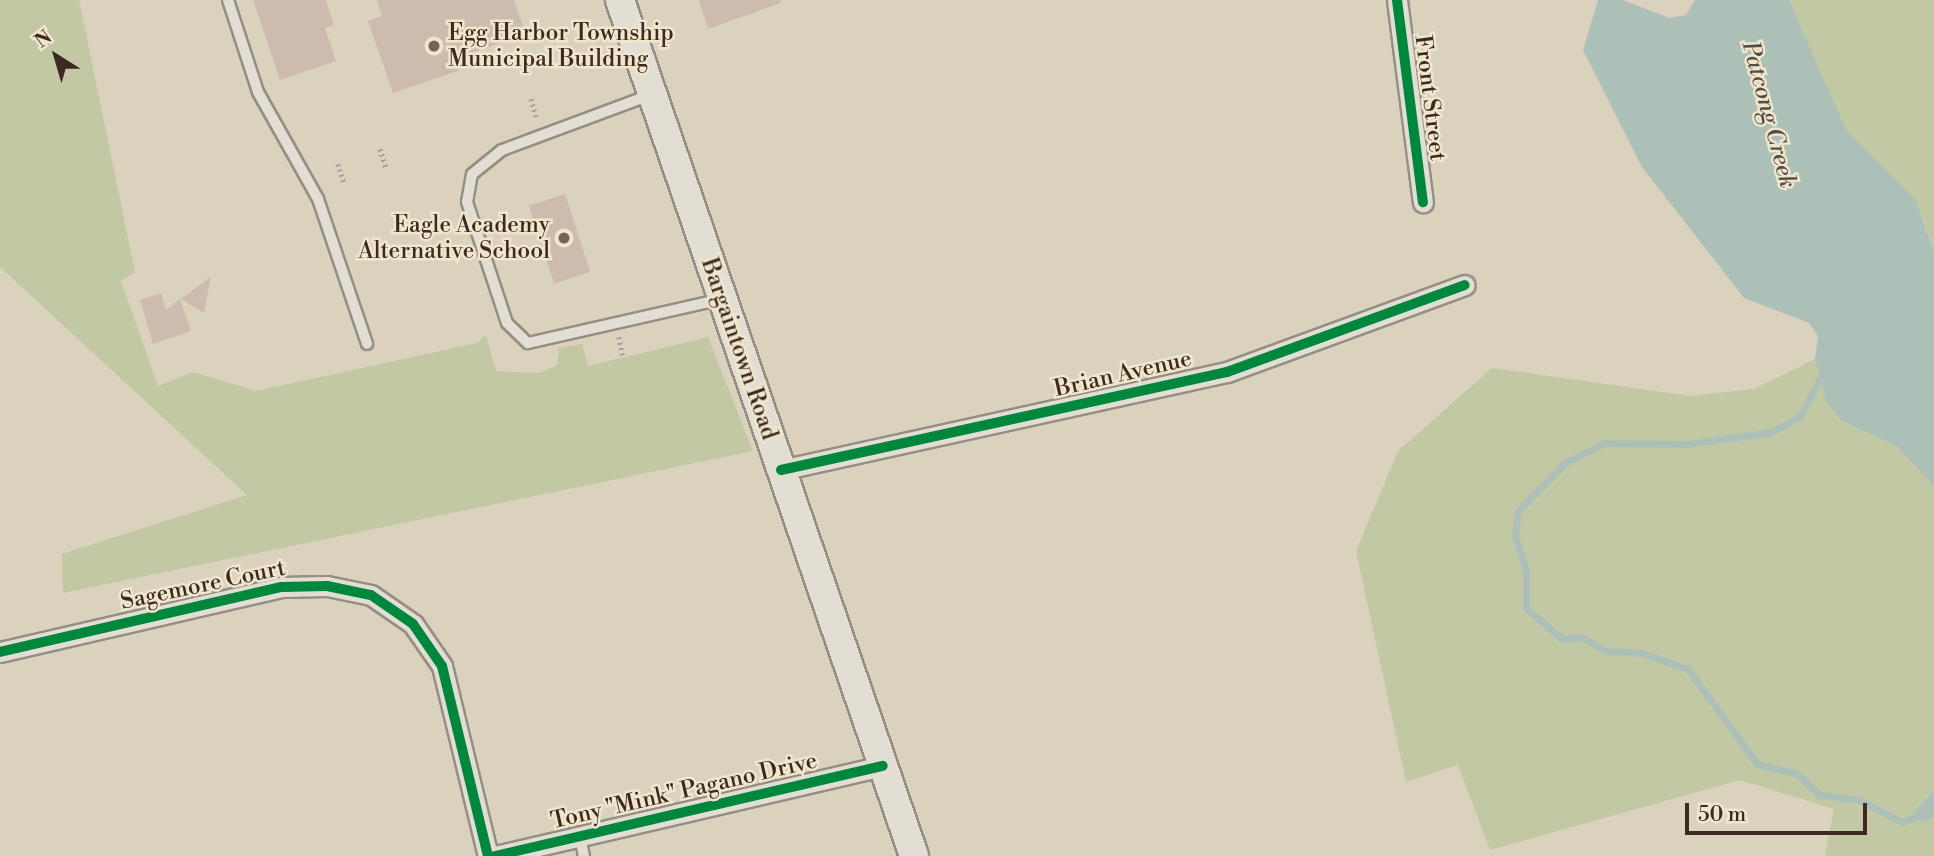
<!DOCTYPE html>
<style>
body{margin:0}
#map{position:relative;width:1934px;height:856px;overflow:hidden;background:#dad2bd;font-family:"Libre Bodoni",serif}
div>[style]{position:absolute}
.green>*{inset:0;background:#c3c8a4}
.water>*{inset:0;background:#adc0b8}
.stream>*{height:7px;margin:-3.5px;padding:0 3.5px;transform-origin:3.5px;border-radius:3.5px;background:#adc0b8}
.building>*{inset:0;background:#cdbcae;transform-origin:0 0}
.path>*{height:4.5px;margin-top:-2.25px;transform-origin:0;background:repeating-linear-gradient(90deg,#a7a298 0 2px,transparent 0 5.5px)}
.roads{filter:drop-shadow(2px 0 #958e82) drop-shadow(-2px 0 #958e82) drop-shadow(0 2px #958e82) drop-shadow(0 -2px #958e82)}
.lane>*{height:10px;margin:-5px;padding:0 5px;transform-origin:5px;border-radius:5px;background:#e2ded3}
.street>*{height:19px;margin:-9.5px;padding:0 9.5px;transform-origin:9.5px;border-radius:9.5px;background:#e2ded3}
.secondary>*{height:28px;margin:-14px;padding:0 14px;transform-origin:14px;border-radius:14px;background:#e2ded3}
.cycleway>*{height:10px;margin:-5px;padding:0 5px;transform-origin:5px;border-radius:5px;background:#00873e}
.dots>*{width:19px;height:19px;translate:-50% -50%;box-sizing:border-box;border:4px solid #efe6cc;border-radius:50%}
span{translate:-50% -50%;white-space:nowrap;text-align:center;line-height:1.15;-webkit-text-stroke:5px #efe6cc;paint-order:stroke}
.poi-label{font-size:23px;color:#3d2922}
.left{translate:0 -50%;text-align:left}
.right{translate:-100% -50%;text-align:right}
.street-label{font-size:23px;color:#3d2922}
.water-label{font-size:24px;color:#544d47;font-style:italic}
.north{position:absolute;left:21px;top:21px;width:70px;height:70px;-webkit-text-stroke:5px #efe6cc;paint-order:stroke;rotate:323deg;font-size:19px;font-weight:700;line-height:28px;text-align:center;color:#3d2922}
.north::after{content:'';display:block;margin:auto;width:24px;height:32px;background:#3d2922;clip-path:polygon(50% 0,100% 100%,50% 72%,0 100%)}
.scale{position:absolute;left:1685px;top:803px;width:182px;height:32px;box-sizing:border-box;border:4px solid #3d2922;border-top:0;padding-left:9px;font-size:21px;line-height:24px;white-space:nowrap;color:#3d2922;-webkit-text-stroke:5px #efe6cc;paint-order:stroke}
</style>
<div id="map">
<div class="green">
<div style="clip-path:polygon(0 0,79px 0,135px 272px,121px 281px,158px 386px,193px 372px,256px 391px,477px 343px,486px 335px,496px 371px,540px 373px,557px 365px,559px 348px,582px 344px,588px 366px,708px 337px,753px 451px,63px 593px,62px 554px,247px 495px,0 267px)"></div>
<div style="clip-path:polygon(1789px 0,1934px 0,1934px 251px,1922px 216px,1847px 131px)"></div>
<div style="clip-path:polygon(1815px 359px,1826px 401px,1841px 421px,1895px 445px,1934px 486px,1934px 790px,1914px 816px,1921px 823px,1934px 817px,1934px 856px,1825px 856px,1834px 809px,1740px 780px,1490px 850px,1458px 765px,1406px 782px,1356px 551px,1398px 451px,1492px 368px,1690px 396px,1754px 389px)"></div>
</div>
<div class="water">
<div style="clip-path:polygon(1598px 0,1623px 0,1669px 18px,1686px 15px,1695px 0,1789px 0,1847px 131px,1915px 199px,1934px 251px,1934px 486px,1895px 445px,1841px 421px,1826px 401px,1815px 359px,1818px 336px,1809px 323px,1744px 298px,1642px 167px,1583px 50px)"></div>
<div style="clip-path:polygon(1934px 790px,1934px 817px,1921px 823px,1914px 812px)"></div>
</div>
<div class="stream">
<div style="left:1820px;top:378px;width:43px;rotate:117.8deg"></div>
<div style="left:1800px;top:416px;width:32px;rotate:150deg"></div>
<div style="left:1772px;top:432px;width:88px;rotate:172.1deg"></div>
<div style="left:1685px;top:444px;width:81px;rotate:-179.3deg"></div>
<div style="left:1604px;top:443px;width:44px;rotate:152.9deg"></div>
<div style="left:1565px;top:463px;width:67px;rotate:134.4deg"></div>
<div style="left:1518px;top:511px;width:24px;rotate:97deg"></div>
<div style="left:1515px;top:535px;width:37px;rotate:73deg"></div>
<div style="left:1526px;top:570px;width:38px;rotate:90deg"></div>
<div style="left:1526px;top:608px;width:48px;rotate:40.7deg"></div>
<div style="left:1562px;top:639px;width:19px;rotate:-6deg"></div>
<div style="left:1581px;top:637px;width:29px;rotate:29deg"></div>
<div style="left:1606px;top:651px;width:36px;rotate:3deg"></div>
<div style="left:1642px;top:653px;width:49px;rotate:19.2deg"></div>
<div style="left:1688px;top:669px;width:117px;rotate:54deg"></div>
<div style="left:1757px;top:764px;width:40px;rotate:13deg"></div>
<div style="left:1796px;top:773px;width:33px;rotate:43deg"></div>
<div style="left:1820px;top:795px;width:39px;rotate:7deg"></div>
<div style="left:1859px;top:800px;width:48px;rotate:27.1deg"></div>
<div style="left:1902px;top:822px;width:34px;rotate:-19deg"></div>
</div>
<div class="building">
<div style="clip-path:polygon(253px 0,326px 0,334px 25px,325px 28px,336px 61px,280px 80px)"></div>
<div style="clip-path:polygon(377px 0,514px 0,526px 34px,457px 58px,458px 71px,393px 93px,368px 21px,382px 16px)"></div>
<div style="clip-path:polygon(699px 0,780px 0,781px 3px,708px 29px)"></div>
<div style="left:565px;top:194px;width:82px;height:38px;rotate:72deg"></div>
<div style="clip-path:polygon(211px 276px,204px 313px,181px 299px)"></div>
<div style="clip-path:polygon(161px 293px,166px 310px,180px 299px,191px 331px,153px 344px,140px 300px)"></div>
</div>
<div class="path">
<div style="left:531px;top:99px;width:21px;rotate:73deg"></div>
<div style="left:380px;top:149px;width:22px;rotate:72deg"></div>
<div style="left:338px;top:164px;width:22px;rotate:72deg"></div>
<div style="left:619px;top:337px;width:20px;rotate:79deg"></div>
</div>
<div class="roads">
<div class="lane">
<div style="left:228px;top:0;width:97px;rotate:71.9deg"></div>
<div style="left:258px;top:92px;width:123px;rotate:60.7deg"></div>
<div style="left:318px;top:199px;width:153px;rotate:71.3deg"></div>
<div style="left:650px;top:95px;width:158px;rotate:159.6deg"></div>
<div style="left:502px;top:150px;width:38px;rotate:141deg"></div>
<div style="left:472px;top:174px;width:28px;rotate:100deg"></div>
<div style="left:467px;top:202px;width:127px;rotate:71.7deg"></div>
<div style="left:507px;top:323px;width:29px;rotate:44deg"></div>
<div style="left:528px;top:343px;width:198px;rotate:-12.8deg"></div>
<div style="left:580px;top:836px;width:20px;rotate:79deg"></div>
</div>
<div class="street">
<div style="left:1397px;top:0;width:204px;rotate:82.7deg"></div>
<div style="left:781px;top:470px;width:457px;rotate:-12.4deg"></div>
<div style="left:1227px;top:372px;width:253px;rotate:-20.1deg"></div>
<div style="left:0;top:652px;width:289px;rotate:-13deg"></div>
<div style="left:282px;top:587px;width:45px;rotate:-1.3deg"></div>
<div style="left:327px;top:586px;width:45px;rotate:11.6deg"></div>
<div style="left:371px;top:595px;width:51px;rotate:34.6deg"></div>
<div style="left:413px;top:624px;width:51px;rotate:55.4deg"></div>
<div style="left:442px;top:666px;width:195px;rotate:76.4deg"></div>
<div style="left:495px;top:856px;width:398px;rotate:-13.1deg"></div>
</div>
<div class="secondary">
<div style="left:620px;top:0;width:905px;rotate:71.04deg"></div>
</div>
</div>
<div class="cycleway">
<div style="left:1397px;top:0;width:204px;rotate:82.7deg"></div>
<div style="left:781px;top:470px;width:457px;rotate:-12.4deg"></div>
<div style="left:1227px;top:372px;width:253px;rotate:-20.1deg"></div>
<div style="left:0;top:652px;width:289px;rotate:-13deg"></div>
<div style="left:282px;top:587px;width:45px;rotate:-1.3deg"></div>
<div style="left:327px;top:586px;width:45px;rotate:11.6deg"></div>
<div style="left:371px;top:595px;width:51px;rotate:34.6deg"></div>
<div style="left:413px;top:624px;width:51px;rotate:55.4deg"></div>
<div style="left:442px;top:666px;width:195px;rotate:76.4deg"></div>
<div style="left:495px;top:856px;width:398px;rotate:-13.1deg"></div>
</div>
<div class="dots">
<div style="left:434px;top:46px;background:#746458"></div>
<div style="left:564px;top:238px;background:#746458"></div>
</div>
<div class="poi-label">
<span class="left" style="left:448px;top:46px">Egg Harbor Township<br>Municipal Building</span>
<span class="right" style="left:550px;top:238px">Eagle Academy<br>Alternative School</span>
</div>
<div class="street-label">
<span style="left:1430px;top:98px;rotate:83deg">Front Street</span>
<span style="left:739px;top:349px;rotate:71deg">Bargaintown Road</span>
<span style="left:1123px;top:374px;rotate:-13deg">Brian Avenue</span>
<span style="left:203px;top:585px;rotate:-12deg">Sagemore Court</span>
<span style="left:684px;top:791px;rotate:-13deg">Tony "Mink" Pagano Drive</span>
</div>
<div class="water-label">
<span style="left:1768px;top:115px;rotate:75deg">Patcong Creek</span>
</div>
<div class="north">N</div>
<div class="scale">50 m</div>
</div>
